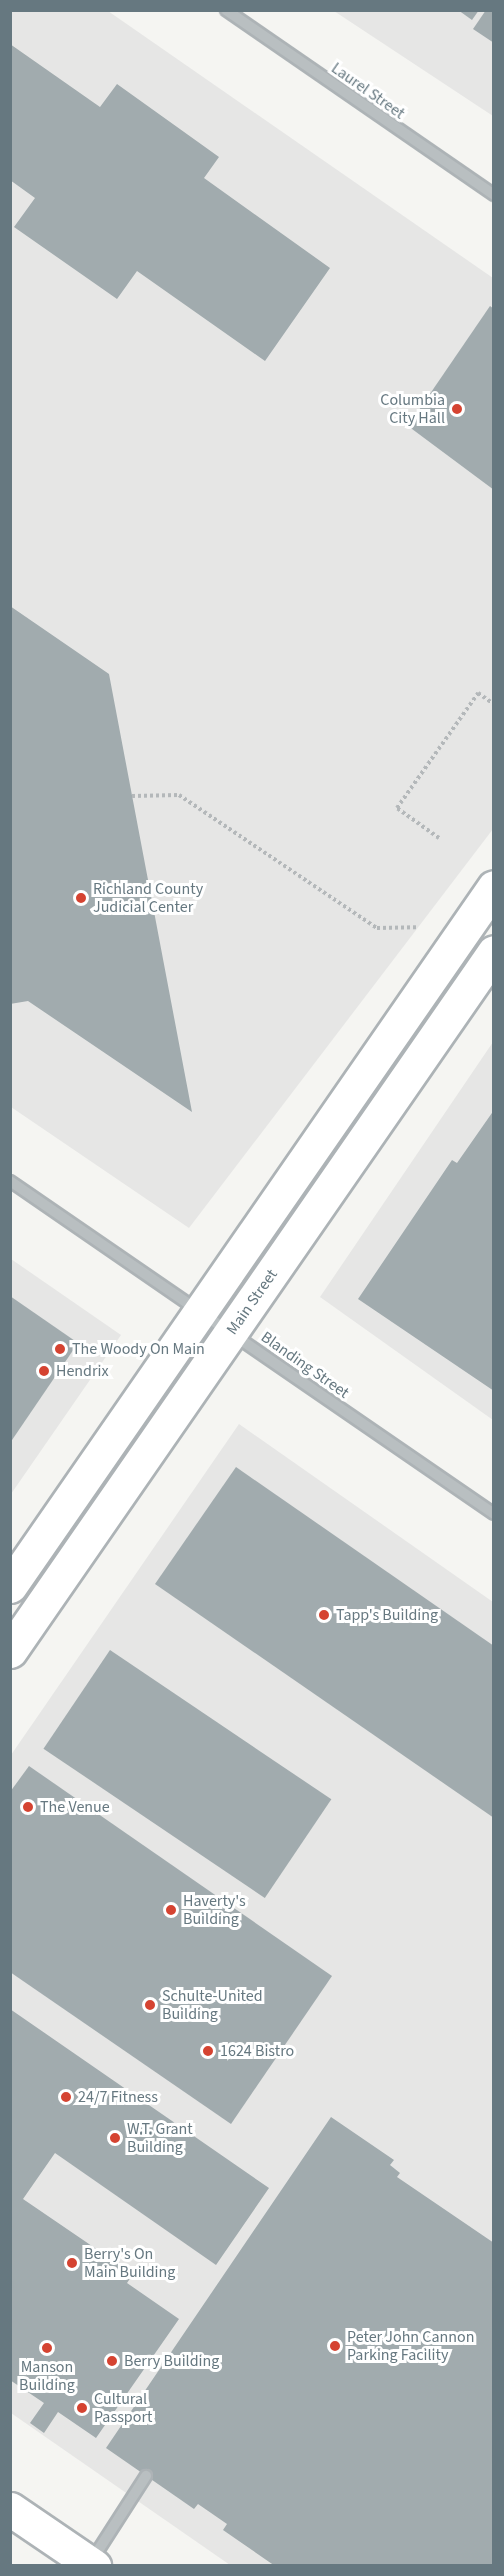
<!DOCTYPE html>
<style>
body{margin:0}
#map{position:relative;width:504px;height:2576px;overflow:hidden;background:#f5f5f2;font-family:"Source Sans 3",sans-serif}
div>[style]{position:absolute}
.built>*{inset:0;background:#e6e6e5}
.building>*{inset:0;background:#a1abae;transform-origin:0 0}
.path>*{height:4px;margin-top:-2px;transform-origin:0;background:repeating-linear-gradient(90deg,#b4b8ba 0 3px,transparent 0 6px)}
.roads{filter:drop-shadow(2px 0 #adb3b6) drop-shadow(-2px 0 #adb3b6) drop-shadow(0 2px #adb3b6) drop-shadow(0 -2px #adb3b6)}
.minor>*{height:10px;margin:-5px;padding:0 5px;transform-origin:5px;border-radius:5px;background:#b9bfc1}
.major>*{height:33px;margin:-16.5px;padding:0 16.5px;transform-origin:16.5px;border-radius:16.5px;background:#fff}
.dots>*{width:16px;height:16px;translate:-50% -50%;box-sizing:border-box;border:3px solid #fff;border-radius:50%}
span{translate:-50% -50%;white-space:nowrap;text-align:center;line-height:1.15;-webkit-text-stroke:6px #fff;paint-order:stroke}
.street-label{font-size:16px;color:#667880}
.poi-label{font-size:16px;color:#667880}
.right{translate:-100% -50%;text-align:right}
.left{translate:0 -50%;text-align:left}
.frame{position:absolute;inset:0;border:12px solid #667880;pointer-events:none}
</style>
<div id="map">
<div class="built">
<div style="clip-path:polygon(10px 11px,108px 11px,493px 278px,493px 829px,189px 1228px,11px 1107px)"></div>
<div style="clip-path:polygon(334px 11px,493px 11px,493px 116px)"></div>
<div style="clip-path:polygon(493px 1042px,493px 1420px,320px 1297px)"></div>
<div style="clip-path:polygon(11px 1259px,121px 1335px,11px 1494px)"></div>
<div style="clip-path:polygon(239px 1424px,493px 1602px,493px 2565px,230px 2565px,11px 2413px,11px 1755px)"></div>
</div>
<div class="building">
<div style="clip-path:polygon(458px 10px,479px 10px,472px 20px)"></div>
<div style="clip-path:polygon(486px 10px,494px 10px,494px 43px,473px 29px)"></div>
<div style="clip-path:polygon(10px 44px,100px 107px,117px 84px,219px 157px,204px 178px,330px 268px,265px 361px,137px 271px,117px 299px,14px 227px,35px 198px,10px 180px)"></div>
<div style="clip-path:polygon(490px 306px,494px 309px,494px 490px,408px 426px)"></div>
<div style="clip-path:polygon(10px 606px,109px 674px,192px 1112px,28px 1001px,10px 1004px)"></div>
<div style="clip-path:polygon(494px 1110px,494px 1391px,358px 1299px,452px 1160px,457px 1163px)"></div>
<div style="clip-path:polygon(10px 1296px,78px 1343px,10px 1443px)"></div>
<div style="clip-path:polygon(236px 1467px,494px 1646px,494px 1818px,155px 1584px)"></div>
<div style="left:110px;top:1650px;width:267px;height:119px;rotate:34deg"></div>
<div style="clip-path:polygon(29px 1766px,332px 1976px,231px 2124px,10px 1972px,10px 1792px)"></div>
<div style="clip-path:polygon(10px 2009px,269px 2188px,216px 2265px,55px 2153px,23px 2199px,133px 2274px,127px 2283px,179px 2319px,96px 2438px,58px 2412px,44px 2433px,30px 2423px,44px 2403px,10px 2380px)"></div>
<div style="clip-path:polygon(331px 2117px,394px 2160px,390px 2165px,400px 2173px,397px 2177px,494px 2243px,494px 2566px,275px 2566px,223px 2530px,227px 2524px,198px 2504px,194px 2509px,106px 2448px)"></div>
</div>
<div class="path">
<div style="left:132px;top:796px;width:47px;rotate:-1.2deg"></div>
<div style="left:179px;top:795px;width:239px;rotate:33.9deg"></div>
<div style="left:377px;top:928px;width:39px;rotate:-1deg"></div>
<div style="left:439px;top:838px;width:52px;rotate:-144.5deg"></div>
<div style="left:397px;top:808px;width:141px;rotate:-54.8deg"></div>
<div style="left:478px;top:693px;width:19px;rotate:35deg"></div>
</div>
<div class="roads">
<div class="minor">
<div style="left:226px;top:10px;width:326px;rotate:34.6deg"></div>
<div style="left:10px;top:1181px;width:587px;rotate:34.53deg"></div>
<div style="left:92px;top:2560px;width:100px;rotate:-57.3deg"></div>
</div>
<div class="major">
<div style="left:10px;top:1586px;width:850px;rotate:-55.3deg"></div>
<div style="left:10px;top:1651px;width:850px;rotate:-55.3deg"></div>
<div style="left:10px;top:2509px;width:102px;rotate:34.2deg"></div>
</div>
</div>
<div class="dots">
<div style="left:457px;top:409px;background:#d54331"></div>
<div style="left:81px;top:898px;background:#d54331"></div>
<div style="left:60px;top:1349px;background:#d54331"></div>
<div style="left:44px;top:1371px;background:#d54331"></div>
<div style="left:324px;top:1615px;background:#d54331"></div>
<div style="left:28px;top:1807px;background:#d54331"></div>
<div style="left:171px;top:1910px;background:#d54331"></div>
<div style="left:150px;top:2005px;background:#d54331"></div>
<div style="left:208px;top:2051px;background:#d54331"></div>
<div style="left:66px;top:2097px;background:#d54331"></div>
<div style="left:115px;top:2138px;background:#d54331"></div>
<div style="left:72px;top:2263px;background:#d54331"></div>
<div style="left:335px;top:2346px;background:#d54331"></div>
<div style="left:47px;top:2348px;background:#d54331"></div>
<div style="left:112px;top:2361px;background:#d54331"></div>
<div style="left:82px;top:2408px;background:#d54331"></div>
</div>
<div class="street-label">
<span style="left:368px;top:91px;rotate:35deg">Laurel Street</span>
<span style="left:252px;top:1302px;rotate:-55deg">Main Street</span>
<span style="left:305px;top:1365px;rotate:35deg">Blanding Street</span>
</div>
<div class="poi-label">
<span class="right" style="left:445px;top:409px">Columbia<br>City Hall</span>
<span class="left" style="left:93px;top:898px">Richland County<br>Judicial Center</span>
<span class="left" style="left:72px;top:1349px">The Woody On Main</span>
<span class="left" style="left:56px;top:1371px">Hendrix</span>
<span class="left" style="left:336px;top:1615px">Tapp's Building</span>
<span class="left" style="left:40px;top:1807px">The Venue</span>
<span class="left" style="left:183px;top:1910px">Haverty's<br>Building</span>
<span class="left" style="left:162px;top:2005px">Schulte-United<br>Building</span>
<span class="left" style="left:220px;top:2051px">1624 Bistro</span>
<span class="left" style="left:78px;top:2097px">24/7 Fitness</span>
<span class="left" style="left:127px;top:2138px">W.T. Grant<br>Building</span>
<span class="left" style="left:84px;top:2263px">Berry's On<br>Main Building</span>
<span class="left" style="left:347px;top:2346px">Peter John Cannon<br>Parking Facility</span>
<span class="left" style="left:124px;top:2361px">Berry Building</span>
<span style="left:47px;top:2376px">Manson<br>Building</span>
<span class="left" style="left:94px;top:2408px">Cultural<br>Passport</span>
</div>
<div class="frame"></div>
</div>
